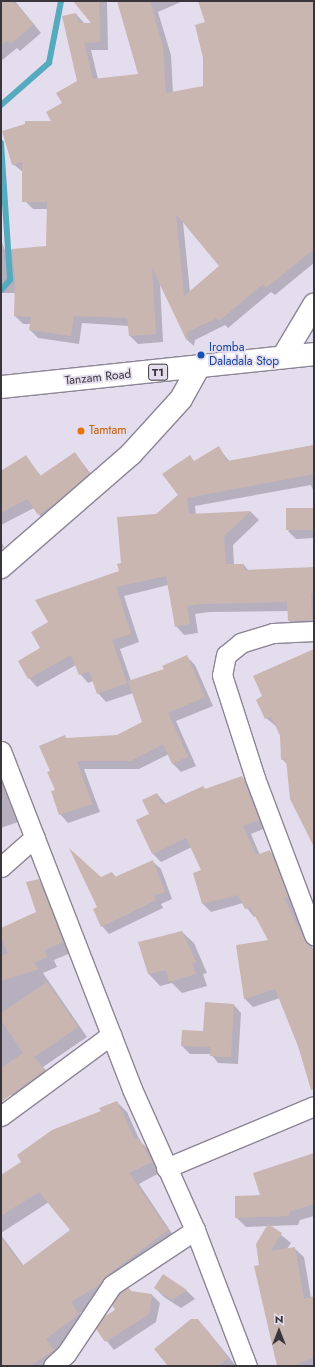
<!DOCTYPE html>
<style>
body{margin:0}
#map{position:relative;width:315px;height:1367px;overflow:hidden;background:#e4ddee;font-family:Jost,sans-serif}
div>[style]{position:absolute}
.shadow>*{inset:0;background:#0003}
.stream>*{height:6px;margin:-3px;padding:0 3px;transform-origin:3px;border-radius:3px;background:#56aabd}
.building>*{inset:0;background:#cab6b1;transform-origin:0 0}
.roads{filter:drop-shadow(1px 0 #8c8595) drop-shadow(-1px 0 #8c8595) drop-shadow(0 1px #8c8595) drop-shadow(0 -1px #8c8595)}
.street>*{height:19px;margin:-9.5px;padding:0 9.5px;transform-origin:9.5px;border-radius:9.5px;background:#fff}
.secondary>*{height:22px;margin:-11px;padding:0 11px;transform-origin:11px;border-radius:11px;background:#fff}
.highway>*{height:22px;margin:-11px;padding:0 11px;transform-origin:11px;border-radius:11px;background:#fff}
.dots>*{width:11px;height:11px;translate:-50% -50%;box-sizing:border-box;border:2px solid #e4ddee;border-radius:50%}
span{translate:-50% -50%;white-space:nowrap;text-align:center;line-height:1.15;-webkit-text-stroke:3.5px #e4ddee;paint-order:stroke}
.shield-label span{padding:1px 3px;background:#e4ddee;border:1px solid;border-radius:3px;-webkit-text-stroke-width:0}
.shield-label{font-size:11px;color:#38363c;font-weight:700}
.transit-label{font-size:12px;color:#164399}
.left{translate:0 -50%;text-align:left}
.street-label{font-size:12px;color:#38363c}
.food-label{font-size:12px;color:#c56008}
.frame{position:absolute;inset:0;border:2px solid #38363c;pointer-events:none}
.north{position:absolute;left:259px;top:1311px;width:40px;height:40px;-webkit-text-stroke:3px #e4ddee;paint-order:stroke;rotate:0deg;font-size:11px;font-weight:700;line-height:16px;text-align:center;color:#38363c}
.north::after{content:'';display:block;margin:auto;width:14px;height:18px;background:#38363c;clip-path:polygon(50% 0,100% 100%,50% 72%,0 100%)}
</style>
<div id="map">
<div class="shadow">
<div style="clip-path:polygon(1px 1px,15px 1px,41px 33px,20px 51px,17px 48px,1px 61px)"></div>
<div style="clip-path:polygon(evenodd,87px 1px,107px 1px,108px 50px,91px 50px,98px 79px,140px 75px,118px 1px,183px 1px,158px 12px,171px 55px,173px 93px,204px 87px,207px 23px,199px 1px,314px 1px,314px 263px,275px 295px,271px 292px,228px 328px,225px 325px,195px 340px,194px 346px,186px 339px,160px 282px,163px 342px,138px 344px,130px 336px,129px 326px,82px 323px,79px 344px,38px 338px,30px 330px,31px 324px,23px 324px,15px 316px,16px 293px,1px 293px,1px 240px,5px 250px,47px 247px,115px 209px,33px 209px,25px 201px,23px 172px,13px 164px,52px 122px,79px 82px,76px 14px,85px 24px,93px 24px,87px 1px,183px 222px,220px 266px,190px 292px,183px 222px)"></div>
<div style="clip-path:polygon(314px 445px,314px 493px,311px 485px,195px 506px,196px 515px,251px 512px,259px 520px,233px 545px,234px 565px,244px 565px,249px 571px,314px 568px,314px 629px,297px 629px,289px 621px,288px 611px,209px 612px,195px 614px,198px 633px,184px 635px,176px 626px,168px 585px,124px 596px,139px 642px,120px 649px,131px 681px,165px 669px,187px 657px,195px 665px,213px 706px,176px 721px,196px 766px,181px 772px,173px 764px,169px 754px,139px 769px,84px 769px,100px 812px,68px 823px,60px 814px,51px 772px,64px 736px,67px 739px,117px 736px,143px 722px,133px 693px,106px 702px,98px 693px,93px 681px,88px 683px,80px 674px,76px 665px,37px 687px,29px 678px,49px 622px,120px 572px,122px 564px,156px 515px,179px 495px,195px 462px,218px 447px,230px 462px)"></div>
<div style="clip-path:polygon(75px 453px,97px 482px,46px 523px,34px 508px,1px 525px,1px 471px,26px 457px,41px 476px)"></div>
<div style="clip-path:polygon(314px 510px,314px 538px,296px 539px,288px 531px)"></div>
<div style="clip-path:polygon(1px 541px,4px 547px,1px 549px)"></div>
<div style="clip-path:polygon(314px 650px,314px 839px,287px 764px,282px 759px,281px 736px,277px 727px,266px 718px,264px 697px)"></div>
<div style="clip-path:polygon(1px 772px,21px 821px,1px 828px)"></div>
<div style="clip-path:polygon(242px 777px,250px 785px,266px 828px,251px 834px,260px 855px,270px 851px,278px 859px,295px 904px,292px 906px,314px 951px,314px 1087px,280px 998px,253px 1007px,245px 999px,269px 941px,256px 916px,254px 917px,243px 903px,211px 912px,203px 904px,203px 871px,192px 847px,161px 862px,153px 854px,137px 820px,150px 815px,157px 794px,166px 804px)"></div>
<div style="clip-path:polygon(153px 862px,161px 869px,172px 899px,161px 904px,163px 908px,109px 934px,102px 926px,98px 908px,101px 878px,112px 873px,116px 877px)"></div>
<div style="clip-path:polygon(38px 880px,48px 890px,73px 952px,54px 960px,57px 967px,43px 973px,87px 1037px,43px 1067px,54px 1080px,20px 1105px,11px 1095px,1px 1073px,1px 929px,37px 913px)"></div>
<div style="clip-path:polygon(182px 932px,194px 943px,207px 973px,203px 974px,207px 986px,182px 993px,172px 983px,160px 986px,149px 974px,140px 943px)"></div>
<div style="clip-path:polygon(234px 1005px,241px 1013px,238px 1064px,218px 1063px,211px 1054px,190px 1054px,182px 1046px,183px 1031px,204px 1032px)"></div>
<div style="clip-path:polygon(117px 1102px,127px 1112px,140px 1141px,149px 1150px,161px 1172px,139px 1184px,177px 1241px,109px 1295px,80px 1313px,89px 1325px,56px 1350px,63px 1360px,55px 1366px,1px 1366px,1px 1235px,24px 1266px,72px 1230px,49px 1202px,1px 1233px,1px 1176px)"></div>
<div style="clip-path:polygon(314px 1155px,314px 1216px,300px 1220px,298px 1225px,270px 1226px,291px 1243px,287px 1249px,294px 1248px,304px 1257px,311px 1298px,314px 1297px,314px 1366px,278px 1366px,261px 1266px,268px 1226px,246px 1227px,236px 1217px)"></div>
<div style="clip-path:polygon(163px 1275px,187px 1291px,195px 1299px,181px 1308px,164px 1297px,155px 1288px)"></div>
<div style="clip-path:polygon(132px 1292px,152px 1295px,160px 1303px,156px 1322px,114px 1350px,97px 1329px)"></div>
<div style="clip-path:polygon(197px 1320px,207px 1330px,236px 1366px,169px 1366px)"></div>
</div>
<div class="stream">
<div style="left:1px;top:105px;width:64px;rotate:-41.2deg"></div>
<div style="left:49px;top:63px;width:63px;rotate:-79deg"></div>
<div style="left:1px;top:143px;width:137px;rotate:86.2deg"></div>
<div style="left:10px;top:280px;width:13px;rotate:132deg"></div>
</div>
<div class="building">
<div style="clip-path:polygon(1px 1px,13px 1px,34px 24px,11px 44px,8px 40px,1px 46px)"></div>
<div style="clip-path:polygon(evenodd,73px 1px,99px 1px,100px 42px,84px 43px,93px 79px,138px 74px,117px 1px,150px 1px,163px 47px,166px 93px,203px 86px,203px 58px,195px 25px,205px 22px,198px 1px,314px 1px,314px 249px,266px 288px,263px 284px,219px 321px,217px 318px,187px 332px,188px 339px,186px 339px,152px 268px,156px 334px,129px 336px,127px 318px,74px 316px,71px 336px,29px 330px,31px 317px,14px 316px,15px 279px,12px 249px,46px 246px,47px 202px,22px 202px,22px 162px,12px 165px,2px 131px,25px 124px,25px 121px,51px 121px,46px 112px,62px 103px,56px 93px,77px 81px,62px 16px,76px 13px,79px 23px,91px 23px,73px 1px,176px 214px,219px 266px,184px 296px,176px 214px)"></div>
<div style="clip-path:polygon(314px 445px,314px 474px,187px 498px,189px 514px,251px 511px,224px 536px,226px 564px,244px 564px,244px 570px,314px 567px,314px 593px,311px 594px,312px 620px,288px 621px,287px 602px,200px 604px,187px 606px,190px 624px,175px 627px,166px 576px,116px 587px,131px 634px,112px 640px,127px 683px,97px 694px,89px 671px,79px 675px,71px 655px,28px 679px,18px 661px,40px 648px,31px 632px,48px 622px,35px 600px,119px 571px,117px 564px,121px 563px,117px 517px,156px 514px,178px 495px,162px 474px,190px 455px,194px 461px,219px 446px,227px 461px)"></div>
<div style="clip-path:polygon(75px 452px,89px 474px,55px 503px,38px 515px,27px 499px,1px 513px,1px 471px,26px 455px,40px 476px)"></div>
<div style="left:314px;top:508px;width:22px;height:28px;rotate:90deg"></div>
<div style="clip-path:polygon(314px 649px,314px 847px,290px 799px,286px 759px,281px 760px,280px 736px,271px 716px,265px 719px,256px 700px,262px 696px,253px 676px)"></div>
<div style="clip-path:polygon(187px 655px,205px 697px,168px 713px,188px 757px,172px 764px,163px 744px,131px 761px,77px 761px,92px 804px,59px 815px,51px 791px,55px 790px,47px 772px,50px 771px,39px 746px,65px 735px,66px 738px,117px 735px,142px 722px,128px 681px,164px 669px,162px 666px)"></div>
<div style="clip-path:polygon(242px 776px,259px 820px,243px 826px,256px 855px,270px 850px,288px 896px,284px 898px,304px 939px,314px 952px,314px 1089px,311px 1090px,298px 1046px,275px 989px,244px 999px,236px 945px,268px 940px,250px 907px,245px 909px,238px 895px,202px 904px,193px 873px,201px 870px,186px 838px,152px 854px,136px 820px,149px 814px,142px 800px,157px 793px,162px 805px,203px 786px,205px 789px)"></div>
<div style="clip-path:polygon(69px 848px,101px 877px,112px 872px,115px 877px,153px 860px,165px 892px,154px 896px,156px 900px,101px 927px,93px 909px,97px 907px)"></div>
<div style="clip-path:polygon(39px 879px,63px 942px,45px 950px,47px 957px,34px 963px,39px 969px,1px 981px,1px 956px,8px 953px,1px 938px,1px 928px,36px 912px,26px 882px)"></div>
<div style="clip-path:polygon(182px 931px,196px 962px,192px 963px,196px 974px,169px 982px,166px 970px,148px 974px,138px 942px)"></div>
<div style="clip-path:polygon(47px 982px,78px 1027px,34px 1057px,45px 1070px,1px 1102px,1px 1068px,23px 1053px,1px 1020px,1px 1013px)"></div>
<div style="clip-path:polygon(205px 1002px,234px 1004px,231px 1057px,210px 1056px,210px 1047px,181px 1046px,182px 1030px,203px 1031px)"></div>
<div style="clip-path:polygon(117px 1101px,135px 1140px,139px 1138px,152px 1162px,129px 1173px,168px 1230px,106px 1276px,99px 1285px,71px 1302px,79px 1314px,46px 1339px,54px 1350px,30px 1366px,1px 1366px,1px 1237px,22px 1266px,70px 1230px,39px 1192px,1px 1216px,1px 1175px,21px 1162px,17px 1155px,52px 1130px,101px 1111px,99px 1108px)"></div>
<div style="clip-path:polygon(314px 1153px,314px 1204px,291px 1211px,288px 1216px,235px 1218px,235px 1196px,260px 1195px,253px 1173px)"></div>
<div style="clip-path:polygon(268px 1224px,282px 1233px,271px 1251px,295px 1247px,304px 1299px,314px 1296px,314px 1357px,293px 1366px,277px 1366px,254px 1266px,259px 1265px,256px 1244px)"></div>
<div style="clip-path:polygon(163px 1274px,187px 1290px,172px 1300px,154px 1288px)"></div>
<div style="clip-path:polygon(128px 1287px,131px 1291px,152px 1294px,149px 1314px,105px 1342px,96px 1329px,104px 1317px,115px 1310px,112px 1305px,120px 1293px)"></div>
<div style="clip-path:polygon(191px 1319px,198px 1319px,228px 1358px,218px 1366px,168px 1366px,154px 1349px)"></div>
</div>
<div class="roads">
<div class="street">
<div style="left:314px;top:631px;width:41px;rotate:177.2deg"></div>
<div style="left:273px;top:633px;width:34px;rotate:163deg"></div>
<div style="left:241px;top:643px;width:19px;rotate:141deg"></div>
<div style="left:226px;top:655px;width:20px;rotate:101deg"></div>
<div style="left:222px;top:675px;width:108px;rotate:72.2deg"></div>
<div style="left:255px;top:778px;width:168px;rotate:69.4deg"></div>
<div style="left:1px;top:751px;width:362px;rotate:68.8deg"></div>
<div style="left:132px;top:1089px;width:154px;rotate:65.9deg"></div>
<div style="left:195px;top:1230px;width:146px;rotate:69.1deg"></div>
<div style="left:1px;top:867px;width:45px;rotate:-41.4deg"></div>
<div style="left:1px;top:1116px;width:137px;rotate:-36.4deg"></div>
<div style="left:166px;top:1168px;width:160px;rotate:-22.7deg"></div>
<div style="left:53px;top:1366px;width:18px;rotate:-43deg"></div>
<div style="left:66px;top:1354px;width:83px;rotate:-56.3deg"></div>
<div style="left:112px;top:1285px;width:100px;rotate:-33.5deg"></div>
</div>
<div class="secondary">
<div style="left:283px;top:357px;width:61px;rotate:-59.2deg"></div>
<div style="left:1px;top:567px;width:172px;rotate:-41deg"></div>
<div style="left:131px;top:454px;width:74px;rotate:-47.7deg"></div>
<div style="left:181px;top:399px;width:35px;rotate:-61deg"></div>
</div>
<div class="highway">
<div style="left:1px;top:387px;width:315px;rotate:-6deg"></div>
</div>
</div>
<div class="dots">
<div style="left:201px;top:355px;background:#1a4fb4"></div>
<div style="left:81px;top:431px;background:#e8710a"></div>
</div>
<div class="shield-label">
<span style="left:158px;top:372px">T1</span>
</div>
<div class="transit-label">
<span class="left" style="left:209px;top:355px">Iromba<br>Daladala Stop</span>
</div>
<div class="street-label">
<span style="left:98px;top:378px;rotate:-6deg">Tanzam Road</span>
</div>
<div class="food-label">
<span class="left" style="left:89px;top:431px">Tamtam</span>
</div>
<div class="frame"></div>
<div class="north">N</div>
</div>
